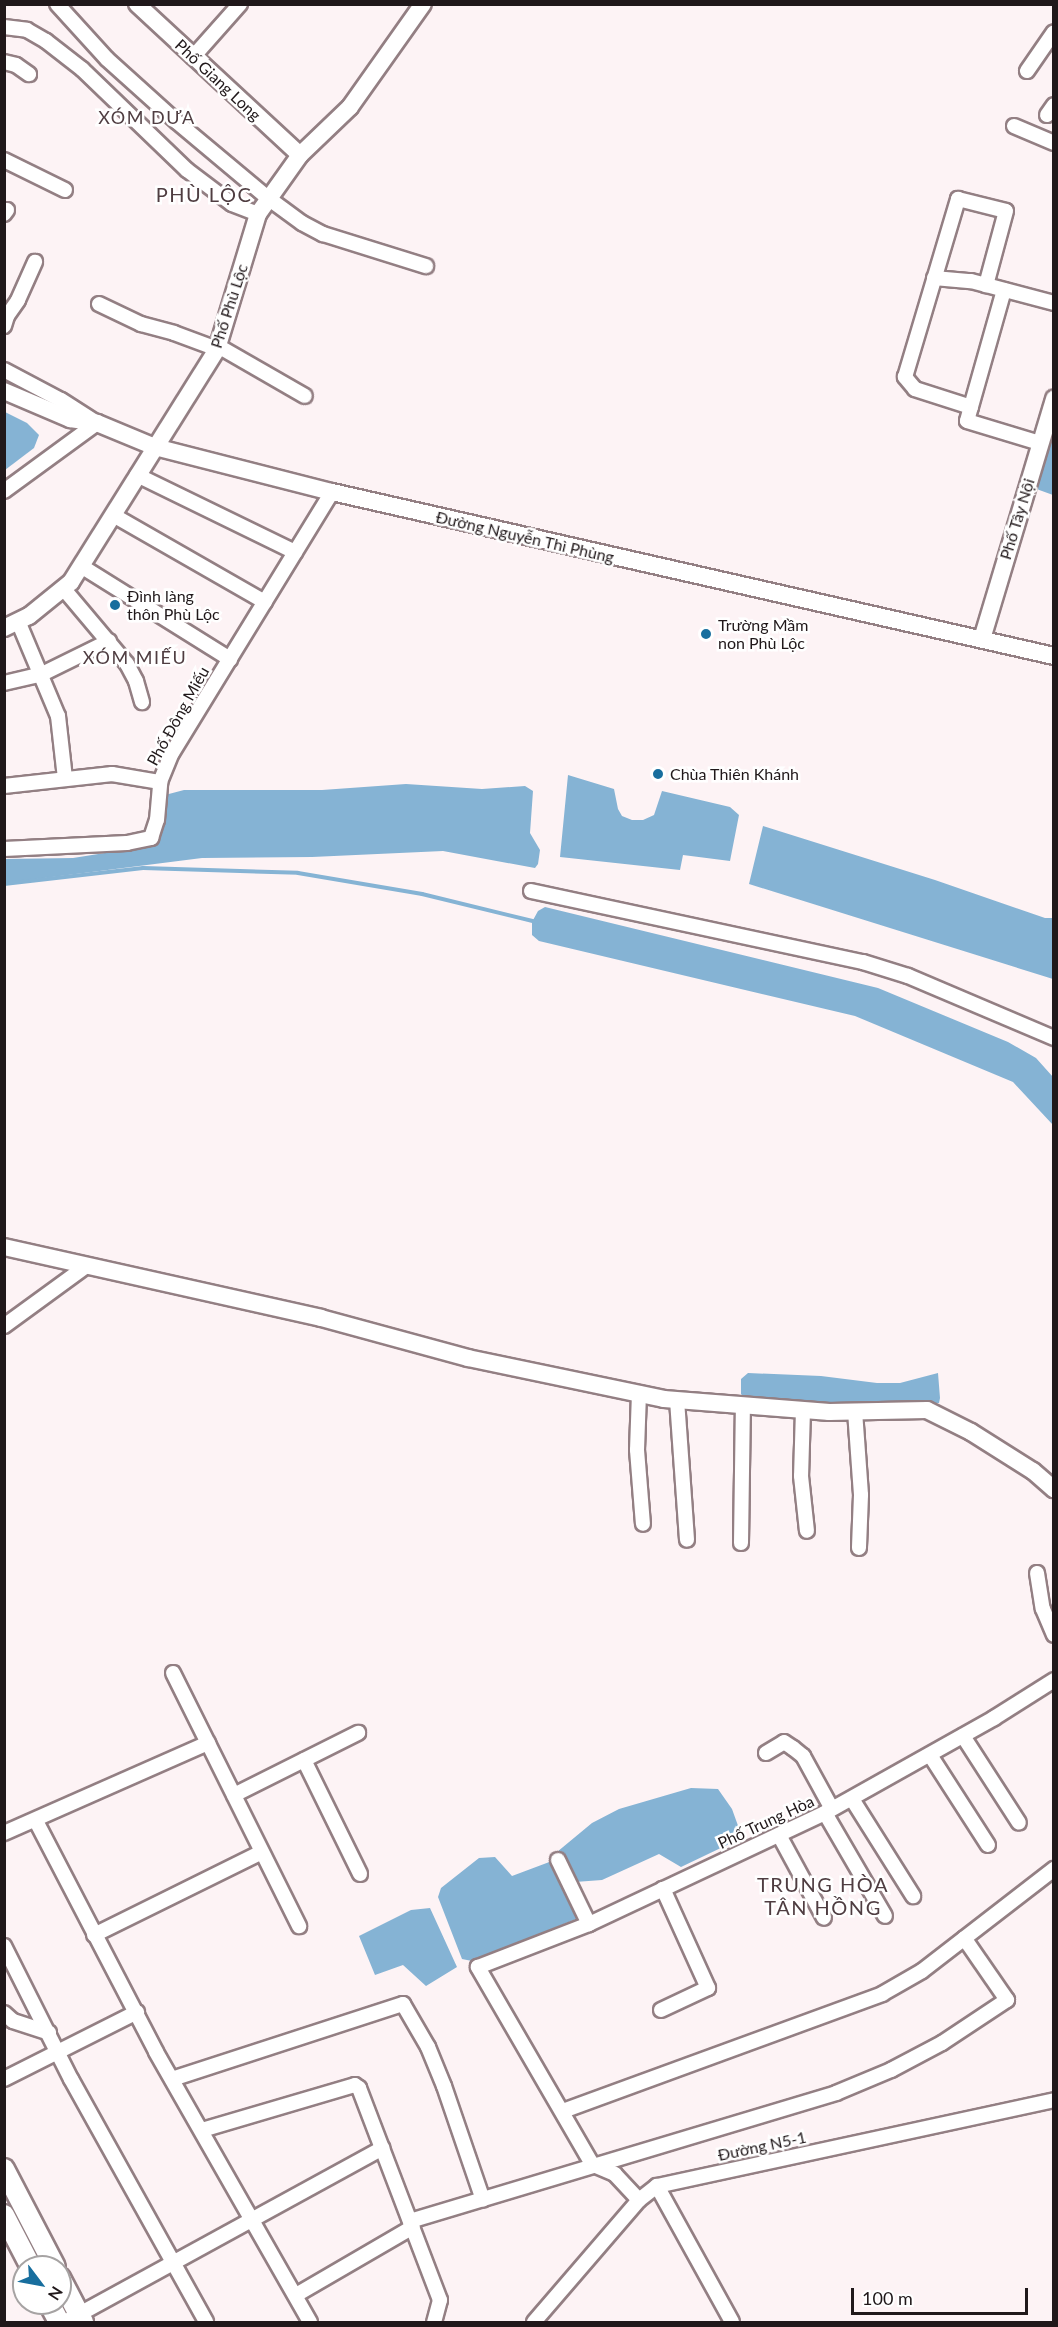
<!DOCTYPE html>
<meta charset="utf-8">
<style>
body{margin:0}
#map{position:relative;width:1058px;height:2327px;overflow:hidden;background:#fdf3f5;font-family:Lato,sans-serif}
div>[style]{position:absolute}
.water>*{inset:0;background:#85b3d4}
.stream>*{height:4px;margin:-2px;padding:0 2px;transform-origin:2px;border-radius:2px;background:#85b3d4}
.roads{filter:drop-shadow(2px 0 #937f83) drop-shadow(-2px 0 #937f83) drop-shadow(0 2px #937f83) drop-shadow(0 -2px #937f83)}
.minor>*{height:14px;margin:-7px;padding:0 7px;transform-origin:7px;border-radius:7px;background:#fff}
.tertiary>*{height:16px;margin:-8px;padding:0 8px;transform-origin:8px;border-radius:8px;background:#fff}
.secondary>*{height:20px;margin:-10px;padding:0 10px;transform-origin:10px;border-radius:10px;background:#fff}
.dots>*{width:16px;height:16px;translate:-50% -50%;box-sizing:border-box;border:3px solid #fff;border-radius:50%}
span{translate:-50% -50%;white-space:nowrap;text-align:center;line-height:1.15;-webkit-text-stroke:5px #fff;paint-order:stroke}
.street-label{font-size:16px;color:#20181a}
.poi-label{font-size:16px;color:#20181a}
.left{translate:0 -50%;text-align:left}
.neighbourhood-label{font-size:18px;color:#4f3d41;letter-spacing:1.5px}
.quarter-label{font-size:20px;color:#4f3d41;letter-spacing:1.5px}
.frame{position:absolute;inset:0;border:6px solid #20181a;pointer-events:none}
.north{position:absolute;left:12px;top:2255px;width:60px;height:60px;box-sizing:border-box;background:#fff;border:2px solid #a6a3a3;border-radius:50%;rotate:122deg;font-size:16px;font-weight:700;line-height:24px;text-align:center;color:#20181a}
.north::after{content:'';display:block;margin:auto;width:21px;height:27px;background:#186e9e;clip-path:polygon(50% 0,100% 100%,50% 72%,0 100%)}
.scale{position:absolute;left:851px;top:2288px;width:177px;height:27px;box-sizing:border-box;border:3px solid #20181a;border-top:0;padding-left:8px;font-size:18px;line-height:21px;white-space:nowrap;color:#20181a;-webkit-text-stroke:4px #fff;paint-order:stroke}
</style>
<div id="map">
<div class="water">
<div style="clip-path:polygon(5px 412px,27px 423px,39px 435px,34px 448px,5px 470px)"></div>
<div style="clip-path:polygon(1048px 436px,1053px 437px,1053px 495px,1031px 487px)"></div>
<div style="clip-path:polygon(568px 775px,614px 789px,618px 809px,622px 816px,632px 820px,643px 820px,654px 815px,662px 791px,730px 807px,739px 815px,730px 861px,683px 855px,680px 870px,560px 857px)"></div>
<div style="clip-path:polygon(406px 784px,482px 789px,525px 786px,533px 791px,530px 833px,540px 850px,538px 864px,535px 868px,443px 851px,312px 857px,202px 858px,5px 883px,4px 859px,73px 858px,130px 849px,140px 849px,148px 843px,165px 795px,184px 790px,322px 790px)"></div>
<div style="clip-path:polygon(763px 826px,935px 880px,1045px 918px,1053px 918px,1053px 979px,749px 884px)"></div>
<div style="clip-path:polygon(545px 907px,878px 988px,1008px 1042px,1036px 1058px,1053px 1077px,1053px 1125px,1013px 1082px,855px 1016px,539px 941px,532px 935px,532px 922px,538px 911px)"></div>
<div style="clip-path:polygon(748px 1373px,821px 1376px,877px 1383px,900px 1383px,938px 1373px,940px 1398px,939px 1403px,936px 1403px,748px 1402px,741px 1394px,741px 1379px)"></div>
<div style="clip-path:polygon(691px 1788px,718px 1789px,732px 1809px,741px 1834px,727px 1845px,681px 1867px,659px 1854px,602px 1880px,575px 1882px,557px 1852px,592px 1823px,619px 1809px)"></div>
<div style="clip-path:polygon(495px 1857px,512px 1876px,552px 1861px,581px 1917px,472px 1961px,462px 1959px,438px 1897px,441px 1888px,479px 1858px)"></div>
<div style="clip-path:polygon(430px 1908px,457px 1967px,426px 1986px,403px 1965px,375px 1975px,359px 1936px,411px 1910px)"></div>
</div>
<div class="stream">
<div style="left:4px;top:884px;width:140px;rotate:-6.6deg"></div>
<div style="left:143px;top:868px;width:155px;rotate:1.8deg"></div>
<div style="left:298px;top:873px;width:126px;rotate:9.6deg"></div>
<div style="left:422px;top:894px;width:118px;rotate:13.7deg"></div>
</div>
<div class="roads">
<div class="minor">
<div style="left:57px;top:4px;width:74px;rotate:47.7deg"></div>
<div style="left:107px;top:59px;width:94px;rotate:42deg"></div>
<div style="left:177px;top:122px;width:119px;rotate:39.9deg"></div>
<div style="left:268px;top:198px;width:42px;rotate:36.3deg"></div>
<div style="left:302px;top:223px;width:24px;rotate:28deg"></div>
<div style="left:323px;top:234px;width:108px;rotate:17.3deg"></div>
<div style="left:4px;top:27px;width:23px;rotate:7deg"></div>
<div style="left:27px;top:30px;width:22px;rotate:30deg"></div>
<div style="left:46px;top:41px;width:46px;rotate:37.9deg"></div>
<div style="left:82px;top:69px;width:146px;rotate:43.9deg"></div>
<div style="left:187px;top:170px;width:56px;rotate:37.1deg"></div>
<div style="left:232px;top:204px;width:28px;rotate:21deg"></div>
<div style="left:193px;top:57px;width:71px;rotate:-48.4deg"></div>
<div style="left:4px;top:62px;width:12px;rotate:14deg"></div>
<div style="left:16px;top:65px;width:16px;rotate:35deg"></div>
<div style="left:1027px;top:71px;width:47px;rotate:-55.3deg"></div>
<div style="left:1047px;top:115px;width:12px;rotate:-55deg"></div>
<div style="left:1014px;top:126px;width:43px;rotate:23deg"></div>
<div style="left:4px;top:160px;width:68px;rotate:26.2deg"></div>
<div style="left:4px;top:214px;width:5px;rotate:-53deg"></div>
<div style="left:934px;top:278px;width:37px;rotate:5deg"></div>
<div style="left:971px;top:281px;width:86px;rotate:14.8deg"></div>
<div style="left:1004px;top:290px;width:136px;rotate:105.8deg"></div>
<div style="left:967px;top:421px;width:76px;rotate:16.8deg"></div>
<div style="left:99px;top:304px;width:47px;rotate:25.5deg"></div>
<div style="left:141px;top:324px;width:34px;rotate:15deg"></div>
<div style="left:174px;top:333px;width:46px;rotate:20.4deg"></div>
<div style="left:4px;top:326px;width:10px;rotate:-73deg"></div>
<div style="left:7px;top:316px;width:19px;rotate:-55deg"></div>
<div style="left:18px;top:300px;width:42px;rotate:-65.9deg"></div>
<div style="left:218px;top:346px;width:100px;rotate:29.9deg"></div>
<div style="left:4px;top:370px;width:64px;rotate:27.8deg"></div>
<div style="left:61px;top:400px;width:43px;rotate:32.6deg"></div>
<div style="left:97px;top:423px;width:115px;rotate:143.8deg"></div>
<div style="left:971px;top:407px;width:59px;rotate:-162.2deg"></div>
<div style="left:915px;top:389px;width:16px;rotate:-130deg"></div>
<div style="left:905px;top:377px;width:186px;rotate:-73.4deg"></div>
<div style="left:958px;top:199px;width:49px;rotate:14deg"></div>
<div style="left:1006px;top:211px;width:77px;rotate:105.1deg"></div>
<div style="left:137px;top:475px;width:176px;rotate:26deg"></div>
<div style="left:113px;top:515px;width:175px;rotate:29.8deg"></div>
<div style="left:81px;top:566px;width:176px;rotate:32deg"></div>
<div style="left:63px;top:588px;width:99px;rotate:49.9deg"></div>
<div style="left:127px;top:664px;width:19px;rotate:62deg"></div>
<div style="left:136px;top:681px;width:22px;rotate:74deg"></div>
<div style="left:18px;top:621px;width:103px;rotate:67.2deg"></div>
<div style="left:58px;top:716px;width:62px;rotate:83.6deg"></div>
<div style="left:4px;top:683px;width:37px;rotate:-13deg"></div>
<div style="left:40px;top:675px;width:77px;rotate:-26.2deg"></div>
<div style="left:4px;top:786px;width:109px;rotate:-6.3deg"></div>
<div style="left:112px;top:774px;width:49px;rotate:9.5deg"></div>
<div style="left:4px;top:849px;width:123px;rotate:-2.8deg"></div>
<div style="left:127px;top:843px;width:25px;rotate:-12deg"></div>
<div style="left:151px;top:838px;width:19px;rotate:-72deg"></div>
<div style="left:157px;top:820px;width:38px;rotate:-85deg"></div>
<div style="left:160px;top:782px;width:31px;rotate:-68deg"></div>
<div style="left:172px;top:753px;width:306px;rotate:-58.5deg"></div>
<div style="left:531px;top:891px;width:340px;rotate:12.1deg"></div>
<div style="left:863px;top:962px;width:47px;rotate:17.3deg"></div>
<div style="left:908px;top:976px;width:159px;rotate:23deg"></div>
<div style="left:4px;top:1326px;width:100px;rotate:-36.1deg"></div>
<div style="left:639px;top:1393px;width:57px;rotate:92deg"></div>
<div style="left:637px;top:1450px;width:74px;rotate:85.4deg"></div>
<div style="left:677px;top:1400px;width:140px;rotate:85.9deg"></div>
<div style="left:803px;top:1410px;width:66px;rotate:91.7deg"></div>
<div style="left:801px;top:1476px;width:55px;rotate:83.8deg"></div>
<div style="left:855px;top:1411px;width:84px;rotate:85.9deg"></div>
<div style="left:861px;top:1495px;width:53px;rotate:92.2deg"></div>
<div style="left:741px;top:1543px;width:138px;rotate:-89.2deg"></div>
<div style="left:1037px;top:1573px;width:36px;rotate:81deg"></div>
<div style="left:1043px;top:1609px;width:28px;rotate:67deg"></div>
<div style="left:173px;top:1673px;width:283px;rotate:63.5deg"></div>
<div style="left:963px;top:1736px;width:103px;rotate:57.2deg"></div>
<div style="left:766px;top:1753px;width:21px;rotate:-31deg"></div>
<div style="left:784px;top:1742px;width:11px;rotate:34deg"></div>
<div style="left:793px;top:1748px;width:13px;rotate:39deg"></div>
<div style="left:803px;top:1756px;width:60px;rotate:61.3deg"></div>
<div style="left:930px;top:1755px;width:107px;rotate:57.2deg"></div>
<div style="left:304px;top:1760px;width:127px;rotate:63.8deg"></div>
<div style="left:234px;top:1795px;width:139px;rotate:-26.6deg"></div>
<div style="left:852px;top:1799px;width:115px;rotate:57.8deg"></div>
<div style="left:825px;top:1813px;width:119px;rotate:59.8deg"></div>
<div style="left:36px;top:1821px;width:260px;rotate:62.5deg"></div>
<div style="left:156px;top:2052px;width:311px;rotate:60.3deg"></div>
<div style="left:4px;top:1833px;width:223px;rotate:-23.8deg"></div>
<div style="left:779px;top:1835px;width:94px;rotate:61.5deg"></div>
<div style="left:558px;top:1860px;width:71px;rotate:64.2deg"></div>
<div style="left:94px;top:1935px;width:187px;rotate:-26.3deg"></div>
<div style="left:4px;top:1946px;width:149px;rotate:63.3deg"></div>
<div style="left:71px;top:2079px;width:278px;rotate:60.9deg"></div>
<div style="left:661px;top:2010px;width:52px;rotate:-25.1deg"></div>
<div style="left:708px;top:1988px;width:109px;rotate:-114.4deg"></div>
<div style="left:4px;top:2013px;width:12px;rotate:42deg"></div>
<div style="left:13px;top:2021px;width:38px;rotate:18deg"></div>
<div style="left:4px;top:2079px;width:149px;rotate:-26.7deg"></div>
<div style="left:172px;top:2079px;width:243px;rotate:-18deg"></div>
<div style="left:403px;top:2004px;width:50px;rotate:59.8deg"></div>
<div style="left:428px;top:2047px;width:42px;rotate:67.7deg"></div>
<div style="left:444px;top:2086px;width:120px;rotate:71.1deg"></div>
<div style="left:563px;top:2111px;width:340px;rotate:-20.1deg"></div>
<div style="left:882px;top:1994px;width:46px;rotate:-29.9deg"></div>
<div style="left:922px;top:1971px;width:167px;rotate:-37.7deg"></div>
<div style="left:202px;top:2130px;width:159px;rotate:-16.4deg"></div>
<div style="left:355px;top:2085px;width:5px;rotate:37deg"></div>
<div style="left:359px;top:2088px;width:227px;rotate:69.1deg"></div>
<div style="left:440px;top:2300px;width:23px;rotate:105deg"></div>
<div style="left:657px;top:2186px;width:155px;rotate:61.1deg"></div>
<div style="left:639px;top:2200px;width:35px;rotate:-133deg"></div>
<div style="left:615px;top:2174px;width:25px;rotate:-157deg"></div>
<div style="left:592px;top:2164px;width:228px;rotate:-120.1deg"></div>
<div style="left:478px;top:1967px;width:119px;rotate:-21.2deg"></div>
<div style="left:589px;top:1924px;width:261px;rotate:-25.2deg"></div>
<div style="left:825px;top:1813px;width:194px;rotate:-29.3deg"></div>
<div style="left:994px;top:1718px;width:71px;rotate:-32.3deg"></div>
<div style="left:410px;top:2221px;width:445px;rotate:-16.7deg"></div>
<div style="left:836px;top:2093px;width:60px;rotate:-22.7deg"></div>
<div style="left:891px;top:2070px;width:58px;rotate:-27.9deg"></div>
<div style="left:942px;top:2043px;width:78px;rotate:-33.5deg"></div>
<div style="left:1007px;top:2000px;width:75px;rotate:-124.7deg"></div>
<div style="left:296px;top:2295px;width:135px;rotate:-30.2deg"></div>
<div style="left:65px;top:2322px;width:362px;rotate:-28.7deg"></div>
<div style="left:534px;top:2322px;width:161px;rotate:-49.3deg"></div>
<div style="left:639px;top:2200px;width:23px;rotate:-38deg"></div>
<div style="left:657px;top:2186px;width:406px;rotate:-12.2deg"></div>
</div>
<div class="tertiary">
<div style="left:137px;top:4px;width:222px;rotate:42.8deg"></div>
<div style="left:4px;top:391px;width:72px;rotate:23deg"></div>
<div style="left:70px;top:419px;width:27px;rotate:8deg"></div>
<div style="left:97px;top:423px;width:63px;rotate:22.5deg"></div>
<div style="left:155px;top:447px;width:183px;rotate:14.3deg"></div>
<div style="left:332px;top:492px;width:740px;rotate:12.8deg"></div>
<div style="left:4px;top:628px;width:28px;rotate:-26deg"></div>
<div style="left:29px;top:616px;width:54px;rotate:-39deg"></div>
<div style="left:71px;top:582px;width:275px;rotate:-57.9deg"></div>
<div style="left:217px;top:349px;width:141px;rotate:-73.1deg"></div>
<div style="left:258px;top:214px;width:72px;rotate:-54.6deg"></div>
<div style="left:300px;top:155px;width:69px;rotate:-43.8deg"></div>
<div style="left:350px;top:107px;width:126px;rotate:-54.7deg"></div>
<div style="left:982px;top:639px;width:251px;rotate:-73.3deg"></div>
<div style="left:4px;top:1247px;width:325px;rotate:12.6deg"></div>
<div style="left:321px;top:1318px;width:152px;rotate:15.2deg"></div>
<div style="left:468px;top:1358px;width:200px;rotate:11.8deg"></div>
<div style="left:664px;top:1399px;width:166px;rotate:4.5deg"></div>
<div style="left:829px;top:1412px;width:98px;rotate:-1.2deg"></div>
<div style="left:927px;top:1410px;width:49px;rotate:26.6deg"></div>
<div style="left:971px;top:1432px;width:73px;rotate:32.2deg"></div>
<div style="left:1033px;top:1471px;width:28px;rotate:41deg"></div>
</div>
<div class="secondary">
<div style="left:4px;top:2169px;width:110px;rotate:62.5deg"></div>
<div style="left:4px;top:2215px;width:59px;rotate:62.6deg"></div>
<div style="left:60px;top:2278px;width:50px;rotate:62.4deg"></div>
<div style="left:49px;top:2303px;width:21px;rotate:62deg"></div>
</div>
</div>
<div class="dots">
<div style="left:115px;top:605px;background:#186e9e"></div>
<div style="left:706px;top:634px;background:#186e9e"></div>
<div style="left:658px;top:774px;background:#186e9e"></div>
</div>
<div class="street-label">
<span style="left:218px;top:80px;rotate:43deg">Phố Giang Long</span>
<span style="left:229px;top:306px;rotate:-72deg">Phố Phù Lộc</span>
<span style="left:1017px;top:519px;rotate:-73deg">Phố Tây Nội</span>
<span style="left:525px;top:537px;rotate:13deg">Đường Nguyễn Thì Phùng</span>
<span style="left:178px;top:716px;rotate:-61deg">Phố Đông Miếu</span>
<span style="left:766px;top:1822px;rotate:-25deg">Phố Trung Hòa</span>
<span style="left:762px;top:2146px;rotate:-12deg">Đường N5-1</span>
</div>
<div class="poi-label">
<span class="left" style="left:127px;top:605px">Đình làng<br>thôn Phù Lộc</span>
<span class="left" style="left:718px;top:634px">Trường Mầm<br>non Phù Lộc</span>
<span class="left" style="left:670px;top:774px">Chùa Thiên Khánh</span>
</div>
<div class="neighbourhood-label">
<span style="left:147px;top:117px">XÓM DƯA</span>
<span style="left:135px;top:657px">XÓM MIẾU</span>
</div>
<div class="quarter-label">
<span style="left:204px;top:194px">PHÙ LỘC</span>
<span style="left:823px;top:1896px">TRUNG HÒA<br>TÂN HỒNG</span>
</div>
<div class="frame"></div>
<div class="north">N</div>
<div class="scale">100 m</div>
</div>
